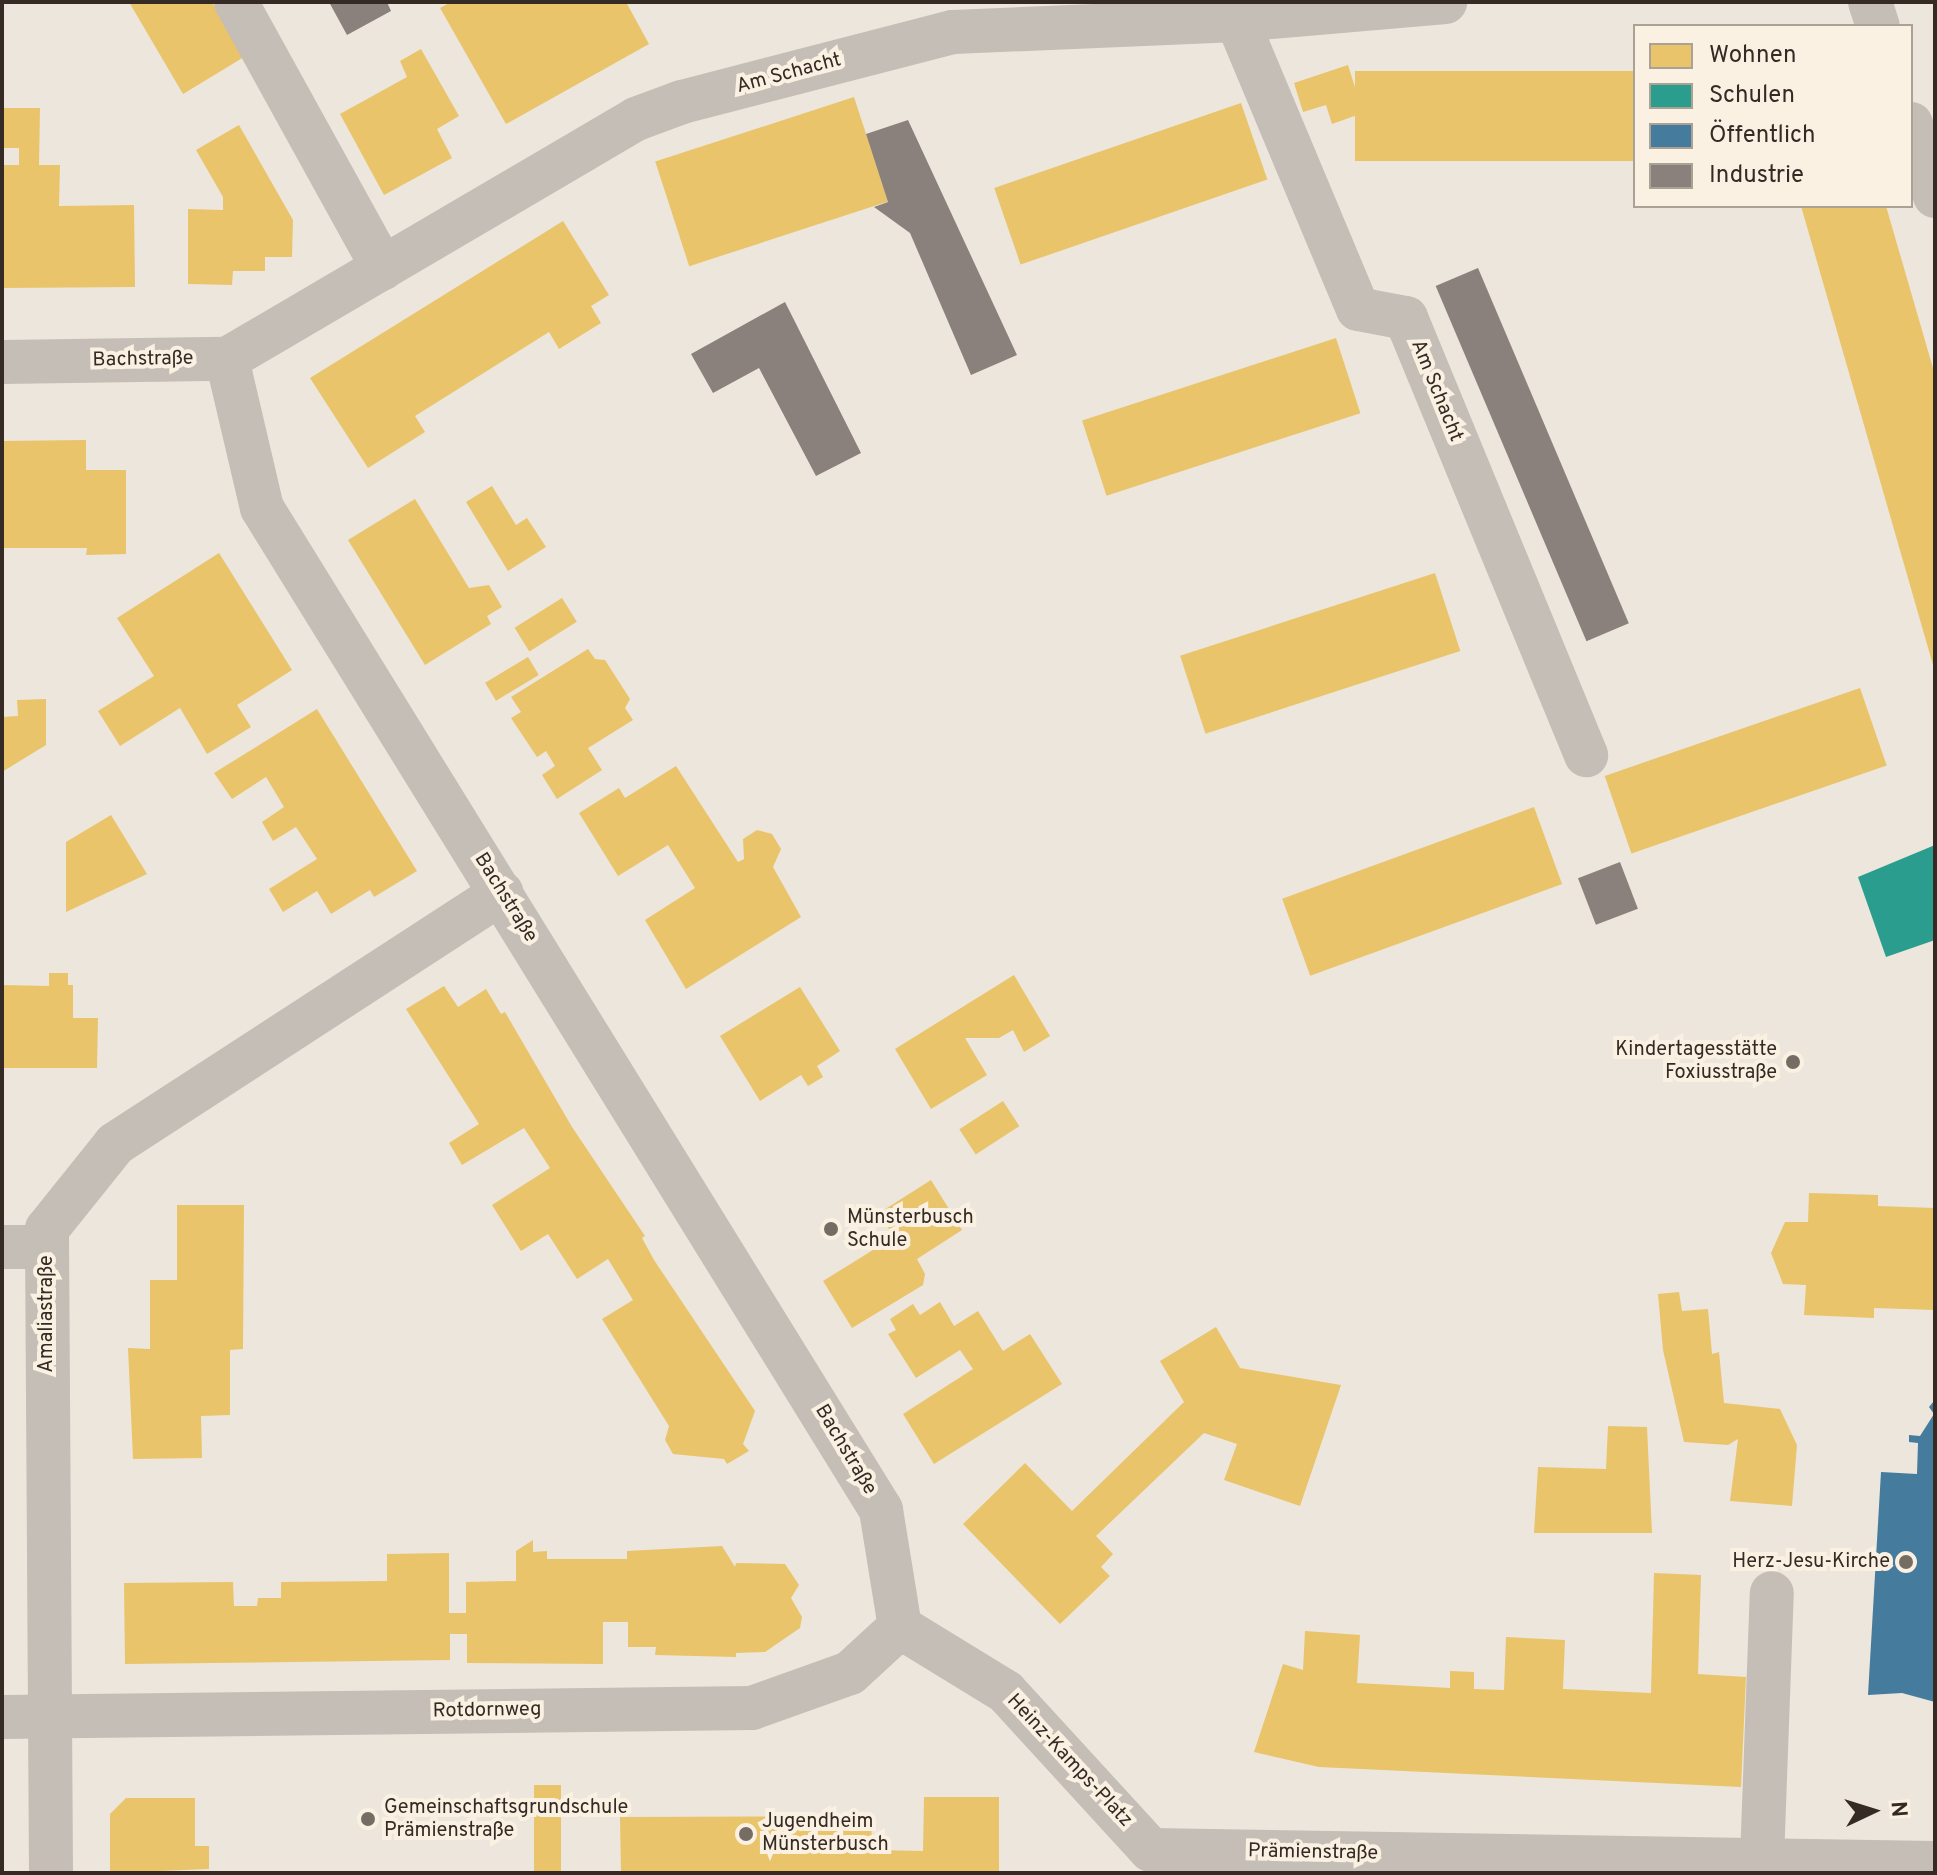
<!DOCTYPE html>
<meta charset="utf-8">
<style>
body{margin:0}
#map{position:relative;width:1937px;height:1875px;overflow:hidden;background:#ece6dc;font-family:Overpass,sans-serif}
div>[style]{position:absolute}
.homes>*{inset:0;background:#e9c46a;transform-origin:0 0}
.schools>*{inset:0;background:#2a9d8f}
.public>*{inset:0;background:#457b9d}
.industry>*{inset:0;background:#8a817c;transform-origin:0 0}
.minor>*{height:44px;margin:-22px;padding:0 22px;transform-origin:22px;border-radius:22px;background:#c4beb6}
.dots>*{width:22px;height:22px;translate:-50% -50%;box-sizing:border-box;border:4px solid #faf1e2;border-radius:50%}
span{translate:-50% -50%;white-space:nowrap;text-align:center;line-height:1.15;-webkit-text-stroke:8px #faf1e2;paint-order:stroke}
.street-label{font-size:20px;color:#352b24}
.poi-label{font-size:20px;color:#352b24}
.right{translate:-100% -50%;text-align:right}
.left{translate:0 -50%;text-align:left}
.frame{position:absolute;inset:0;border:4px solid #352b24;pointer-events:none}
.legend{position:absolute;left:1633px;top:24px;width:280px;height:184px;box-sizing:border-box;background:#faf1e2;border:2px solid #aba296;margin:0;padding:10px 14px;list-style:none;font-size:24px;color:#352b24}
.legend li{display:flex;align-items:center;gap:16px;height:40px}
.legend b{width:40px;border:2px solid #aba296}
.north{position:absolute;left:1833px;top:1771px;width:80px;height:80px;-webkit-text-stroke:6px #faf1e2;paint-order:stroke;rotate:86deg;font-size:22px;font-weight:700;line-height:32px;text-align:center;color:#352b24}
.north::after{content:'';display:block;margin:auto;width:28px;height:36px;background:#352b24;clip-path:polygon(50% 0,100% 100%,50% 72%,0 100%)}
</style>
<div id="map">
<div class="homes">
<div style="clip-path:polygon(129px 2px,212px 2px,244px 57px,183px 94px)"></div>
<div style="clip-path:polygon(451px 2px,626px 2px,649px 44px,506px 124px,440px 8px)"></div>
<div style="clip-path:polygon(421px 49px,459px 116px,437px 129px,452px 158px,384px 195px,340px 114px,407px 77px,400px 61px)"></div>
<div style="clip-path:polygon(1348px 65px,1363px 113px,1332px 124px,1326px 105px,1303px 112px,1294px 83px)"></div>
<div style="left:1635px;top:71px;width:90px;height:280px;rotate:90deg"></div>
<div style="left:854px;top:97px;width:110px;height:209px;rotate:72deg"></div>
<div style="left:1241px;top:103px;width:81px;height:261px;rotate:71deg"></div>
<div style="clip-path:polygon(2px 108px,40px 108px,39px 165px,60px 165px,59px 206px,134px 205px,135px 287px,2px 288px,2px 165px,19px 165px,19px 148px,2px 148px)"></div>
<div style="clip-path:polygon(239px 125px,293px 220px,292px 257px,265px 257px,265px 271px,233px 271px,232px 285px,188px 284px,188px 209px,223px 210px,223px 197px,196px 150px)"></div>
<div style="clip-path:polygon(1801px 206px,1886px 206px,1935px 375px,1935px 672px)"></div>
<div style="clip-path:polygon(563px 221px,609px 295px,591px 306px,601px 323px,559px 349px,549px 332px,415px 416px,425px 432px,368px 468px,310px 378px)"></div>
<div style="left:1336px;top:338px;width:79px;height:267px;rotate:72deg"></div>
<div style="clip-path:polygon(86px 440px,86px 470px,126px 470px,126px 554px,86px 555px,87px 548px,2px 548px,2px 441px)"></div>
<div style="clip-path:polygon(492px 486px,516px 525px,527px 518px,546px 547px,508px 571px,466px 502px)"></div>
<div style="clip-path:polygon(415px 499px,469px 588px,489px 585px,502px 607px,487px 616px,491px 624px,425px 665px,348px 540px)"></div>
<div style="clip-path:polygon(219px 553px,292px 670px,237px 705px,251px 727px,207px 754px,180px 708px,120px 746px,98px 711px,154px 676px,117px 618px)"></div>
<div style="left:1435px;top:573px;width:82px;height:268px;rotate:72deg"></div>
<div style="left:562px;top:598px;width:28px;height:56px;rotate:58deg"></div>
<div style="clip-path:polygon(588px 649px,595px 659px,605px 660px,630px 699px,625px 708px,633px 720px,588px 748px,602px 770px,557px 799px,542px 775px,555px 766px,546px 751px,537px 757px,511px 718px,521px 712px,511px 697px)"></div>
<div style="left:528px;top:657px;width:21px;height:50px;rotate:59deg"></div>
<div style="left:1860px;top:688px;width:82px;height:270px;rotate:71deg"></div>
<div style="clip-path:polygon(46px 699px,46px 745px,2px 772px,2px 717px,18px 716px,17px 700px)"></div>
<div style="clip-path:polygon(317px 709px,417px 871px,374px 897px,370px 890px,331px 914px,317px 891px,283px 912px,269px 889px,317px 859px,296px 827px,273px 841px,262px 822px,284px 807px,266px 777px,232px 799px,214px 773px)"></div>
<div style="clip-path:polygon(676px 766px,738px 862px,744px 859px,743px 839px,757px 830px,772px 834px,781px 849px,773px 867px,801px 917px,686px 989px,645px 920px,695px 888px,668px 845px,618px 876px,579px 813px,619px 788px,625px 798px)"></div>
<div style="left:1534px;top:807px;width:82px;height:268px;rotate:70deg"></div>
<div style="clip-path:polygon(111px 815px,147px 874px,66px 912px,66px 842px)"></div>
<div style="clip-path:polygon(49px 973px,68px 973px,68px 985px,73px 985px,73px 1018px,98px 1018px,97px 1068px,2px 1068px,2px 985px,49px 986px)"></div>
<div style="clip-path:polygon(1014px 975px,1050px 1036px,1024px 1052px,1013px 1030px,999px 1038px,965px 1038px,987px 1075px,931px 1109px,895px 1049px)"></div>
<div style="clip-path:polygon(444px 986px,458px 1007px,486px 989px,501px 1014px,505px 1012px,572px 1127px,645px 1236px,642px 1238px,654px 1260px,755px 1411px,743px 1444px,749px 1451px,727px 1464px,724px 1459px,673px 1454px,665px 1440px,669px 1426px,602px 1319px,633px 1300px,608px 1259px,577px 1279px,548px 1234px,521px 1251px,492px 1205px,550px 1168px,524px 1128px,462px 1165px,449px 1143px,479px 1124px,406px 1009px)"></div>
<div style="clip-path:polygon(800px 987px,840px 1051px,817px 1066px,823px 1077px,808px 1086px,801px 1075px,760px 1101px,720px 1036px)"></div>
<div style="left:1003px;top:1101px;width:30px;height:52px;rotate:57deg"></div>
<div style="clip-path:polygon(931px 1180px,962px 1230px,917px 1259px,925px 1274px,923px 1285px,852px 1328px,823px 1281px,894px 1237px,879px 1213px)"></div>
<div style="clip-path:polygon(1809px 1193px,1878px 1195px,1878px 1206px,1935px 1208px,1935px 1310px,1874px 1308px,1874px 1318px,1804px 1315px,1806px 1285px,1783px 1284px,1771px 1253px,1785px 1222px,1808px 1222px)"></div>
<div style="clip-path:polygon(177px 1205px,244px 1205px,243px 1349px,230px 1350px,230px 1415px,201px 1416px,202px 1458px,133px 1459px,128px 1348px,150px 1349px,150px 1280px,177px 1280px)"></div>
<div style="clip-path:polygon(1679px 1292px,1682px 1311px,1708px 1309px,1712px 1354px,1719px 1352px,1724px 1403px,1780px 1409px,1797px 1445px,1792px 1506px,1730px 1501px,1738px 1439px,1728px 1445px,1684px 1442px,1663px 1350px,1658px 1294px)"></div>
<div style="clip-path:polygon(940px 1302px,954px 1326px,978px 1311px,1003px 1351px,1030px 1334px,1062px 1384px,934px 1464px,903px 1414px,973px 1369px,960px 1350px,916px 1378px,888px 1334px,896px 1330px,890px 1319px,913px 1304px,920px 1315px)"></div>
<div style="clip-path:polygon(1216px 1327px,1240px 1368px,1341px 1385px,1300px 1506px,1224px 1480px,1237px 1444px,1204px 1433px,1096px 1536px,1113px 1554px,1101px 1567px,1110px 1576px,1060px 1624px,963px 1524px,1025px 1463px,1072px 1511px,1184px 1402px,1160px 1361px)"></div>
<div style="clip-path:polygon(1608px 1426px,1647px 1427px,1652px 1533px,1534px 1533px,1538px 1467px,1606px 1469px)"></div>
<div style="clip-path:polygon(533px 1540px,533px 1552px,547px 1551px,547px 1559px,627px 1559px,627px 1551px,722px 1546px,735px 1567px,736px 1563px,785px 1564px,799px 1585px,791px 1598px,802px 1617px,800px 1628px,765px 1652px,736px 1653px,736px 1657px,655px 1655px,656px 1647px,628px 1647px,628px 1622px,603px 1622px,603px 1664px,467px 1663px,467px 1634px,450px 1634px,450px 1660px,125px 1664px,124px 1583px,233px 1582px,234px 1606px,257px 1606px,258px 1598px,281px 1598px,281px 1582px,387px 1581px,387px 1554px,449px 1553px,449px 1613px,466px 1613px,466px 1582px,516px 1581px,516px 1551px)"></div>
<div style="clip-path:polygon(1654px 1573px,1701px 1575px,1698px 1674px,1746px 1677px,1741px 1787px,1319px 1767px,1254px 1752px,1283px 1664px,1303px 1670px,1305px 1631px,1360px 1635px,1357px 1683px,1450px 1688px,1450px 1671px,1474px 1672px,1474px 1689px,1504px 1690px,1506px 1637px,1565px 1640px,1563px 1689px,1651px 1693px)"></div>
<div style="left:534px;top:1785px;width:27px;height:88px"></div>
<div style="clip-path:polygon(924px 1797px,999px 1797px,999px 1873px,621px 1873px,620px 1817px,871px 1816px,872px 1850px,923px 1851px)"></div>
<div style="clip-path:polygon(126px 1798px,195px 1798px,195px 1846px,209px 1846px,209px 1869px,110px 1873px,110px 1814px)"></div>
</div>
<div class="schools">
<div style="clip-path:polygon(1935px 845px,1935px 940px,1886px 957px,1858px 877px)"></div>
</div>
<div class="public">
<div style="clip-path:polygon(1934px 1401px,1935px 1702px,1902px 1693px,1868px 1695px,1881px 1472px,1917px 1474px,1918px 1443px,1909px 1442px,1909px 1435px,1920px 1436px,1934px 1414px,1929px 1407px)"></div>
</div>
<div class="industry">
<div style="clip-path:polygon(329px 2px,387px 2px,391px 11px,347px 35px)"></div>
<div style="clip-path:polygon(908px 120px,1017px 355px,971px 375px,910px 233px,874px 207px,888px 202px,866px 134px)"></div>
<div style="left:1478px;top:268px;width:386px;height:46px;rotate:67deg"></div>
<div style="clip-path:polygon(785px 302px,861px 453px,816px 476px,759px 368px,713px 393px,691px 354px)"></div>
<div style="left:1620px;top:862px;width:50px;height:45px;rotate:69deg"></div>
</div>
<div class="minor">
<div style="left:236px;top:2px;width:304px;rotate:61.1deg"></div>
<div style="left:1870px;top:2px;width:25px;rotate:72deg"></div>
<div style="left:1237px;top:20px;width:313px;rotate:67.3deg"></div>
<div style="left:1358px;top:309px;width:49px;rotate:10.6deg"></div>
<div style="left:1406px;top:318px;width:473px;rotate:67.6deg"></div>
<div style="left:1911px;top:124px;width:76px;rotate:71.6deg"></div>
<div style="left:227px;top:359px;width:153px;rotate:76.8deg"></div>
<div style="left:262px;top:508px;width:1178px;rotate:58.29deg"></div>
<div style="left:881px;top:1510px;width:119px;rotate:80.8deg"></div>
<div style="left:2px;top:362px;width:225px;rotate:-0.8deg"></div>
<div style="left:227px;top:359px;width:474px;rotate:-30.4deg"></div>
<div style="left:636px;top:119px;width:49px;rotate:-20.3deg"></div>
<div style="left:682px;top:102px;width:280px;rotate:-14.5deg"></div>
<div style="left:953px;top:32px;width:284px;rotate:-2.4deg"></div>
<div style="left:1237px;top:20px;width:209px;rotate:-4.9deg"></div>
<div style="left:2px;top:1247px;width:45px"></div>
<div style="left:900px;top:1627px;width:124px;rotate:31.5deg"></div>
<div style="left:1006px;top:1692px;width:214px;rotate:47.5deg"></div>
<div style="left:2px;top:1717px;width:750px;rotate:-0.69deg"></div>
<div style="left:752px;top:1708px;width:104px;rotate:-19.7deg"></div>
<div style="left:850px;top:1673px;width:68px;rotate:-42.6deg"></div>
<div style="left:1151px;top:1850px;width:784px;rotate:0.95deg"></div>
<div style="left:1762px;top:1860px;width:267px;rotate:-87.9deg"></div>
<div style="left:51px;top:1873px;width:644px;rotate:-90.36deg"></div>
<div style="left:47px;top:1229px;width:109px;rotate:-51.3deg"></div>
<div style="left:115px;top:1144px;width:461px;rotate:-33deg"></div>
</div>
<div class="dots">
<div style="left:1793px;top:1062px;background:#756c64"></div>
<div style="left:831px;top:1229px;background:#756c64"></div>
<div style="left:1906px;top:1562px;background:#756c64"></div>
<div style="left:368px;top:1819px;background:#756c64"></div>
<div style="left:746px;top:1834px;background:#756c64"></div>
</div>
<div class="street-label">
<span style="left:789px;top:74px;rotate:-15deg">Am Schacht</span>
<span style="left:143px;top:360px;rotate:-1deg">Bachstraße</span>
<span style="left:1436px;top:391px;rotate:68deg">Am Schacht</span>
<span style="left:505px;top:898px;rotate:58deg">Bachstraße</span>
<span style="left:47px;top:1314px;rotate:-90deg">Amaliastraße</span>
<span style="left:845px;top:1450px;rotate:59deg">Bachstraße</span>
<span style="left:487px;top:1711px;rotate:-1deg">Rotdornweg</span>
<span style="left:1069px;top:1761px;rotate:47deg">Heinz-Kamps-Platz</span>
<span style="left:1313px;top:1853px;rotate:1deg">Prämienstraße</span>
</div>
<div class="poi-label">
<span class="right" style="left:1777px;top:1062px">Kindertagesstätte<br>Foxiusstraße</span>
<span class="left" style="left:847px;top:1230px">Münsterbusch<br>Schule</span>
<span class="right" style="left:1890px;top:1562px">Herz-Jesu-Kirche</span>
<span class="left" style="left:384px;top:1820px">Gemeinschaftsgrundschule<br>Prämienstraße</span>
<span class="left" style="left:762px;top:1834px">Jugendheim<br>Münsterbusch</span>
</div>
<div class="frame"></div>
<ul class="legend">
<li><b style="height:22px;background:#e9c46a"></b>Wohnen</li>
<li><b style="height:22px;background:#2a9d8f"></b>Schulen</li>
<li><b style="height:22px;background:#457b9d"></b>Öffentlich</li>
<li><b style="height:22px;background:#8a817c"></b>Industrie</li>
</ul>
<div class="north">N</div>
</div>
